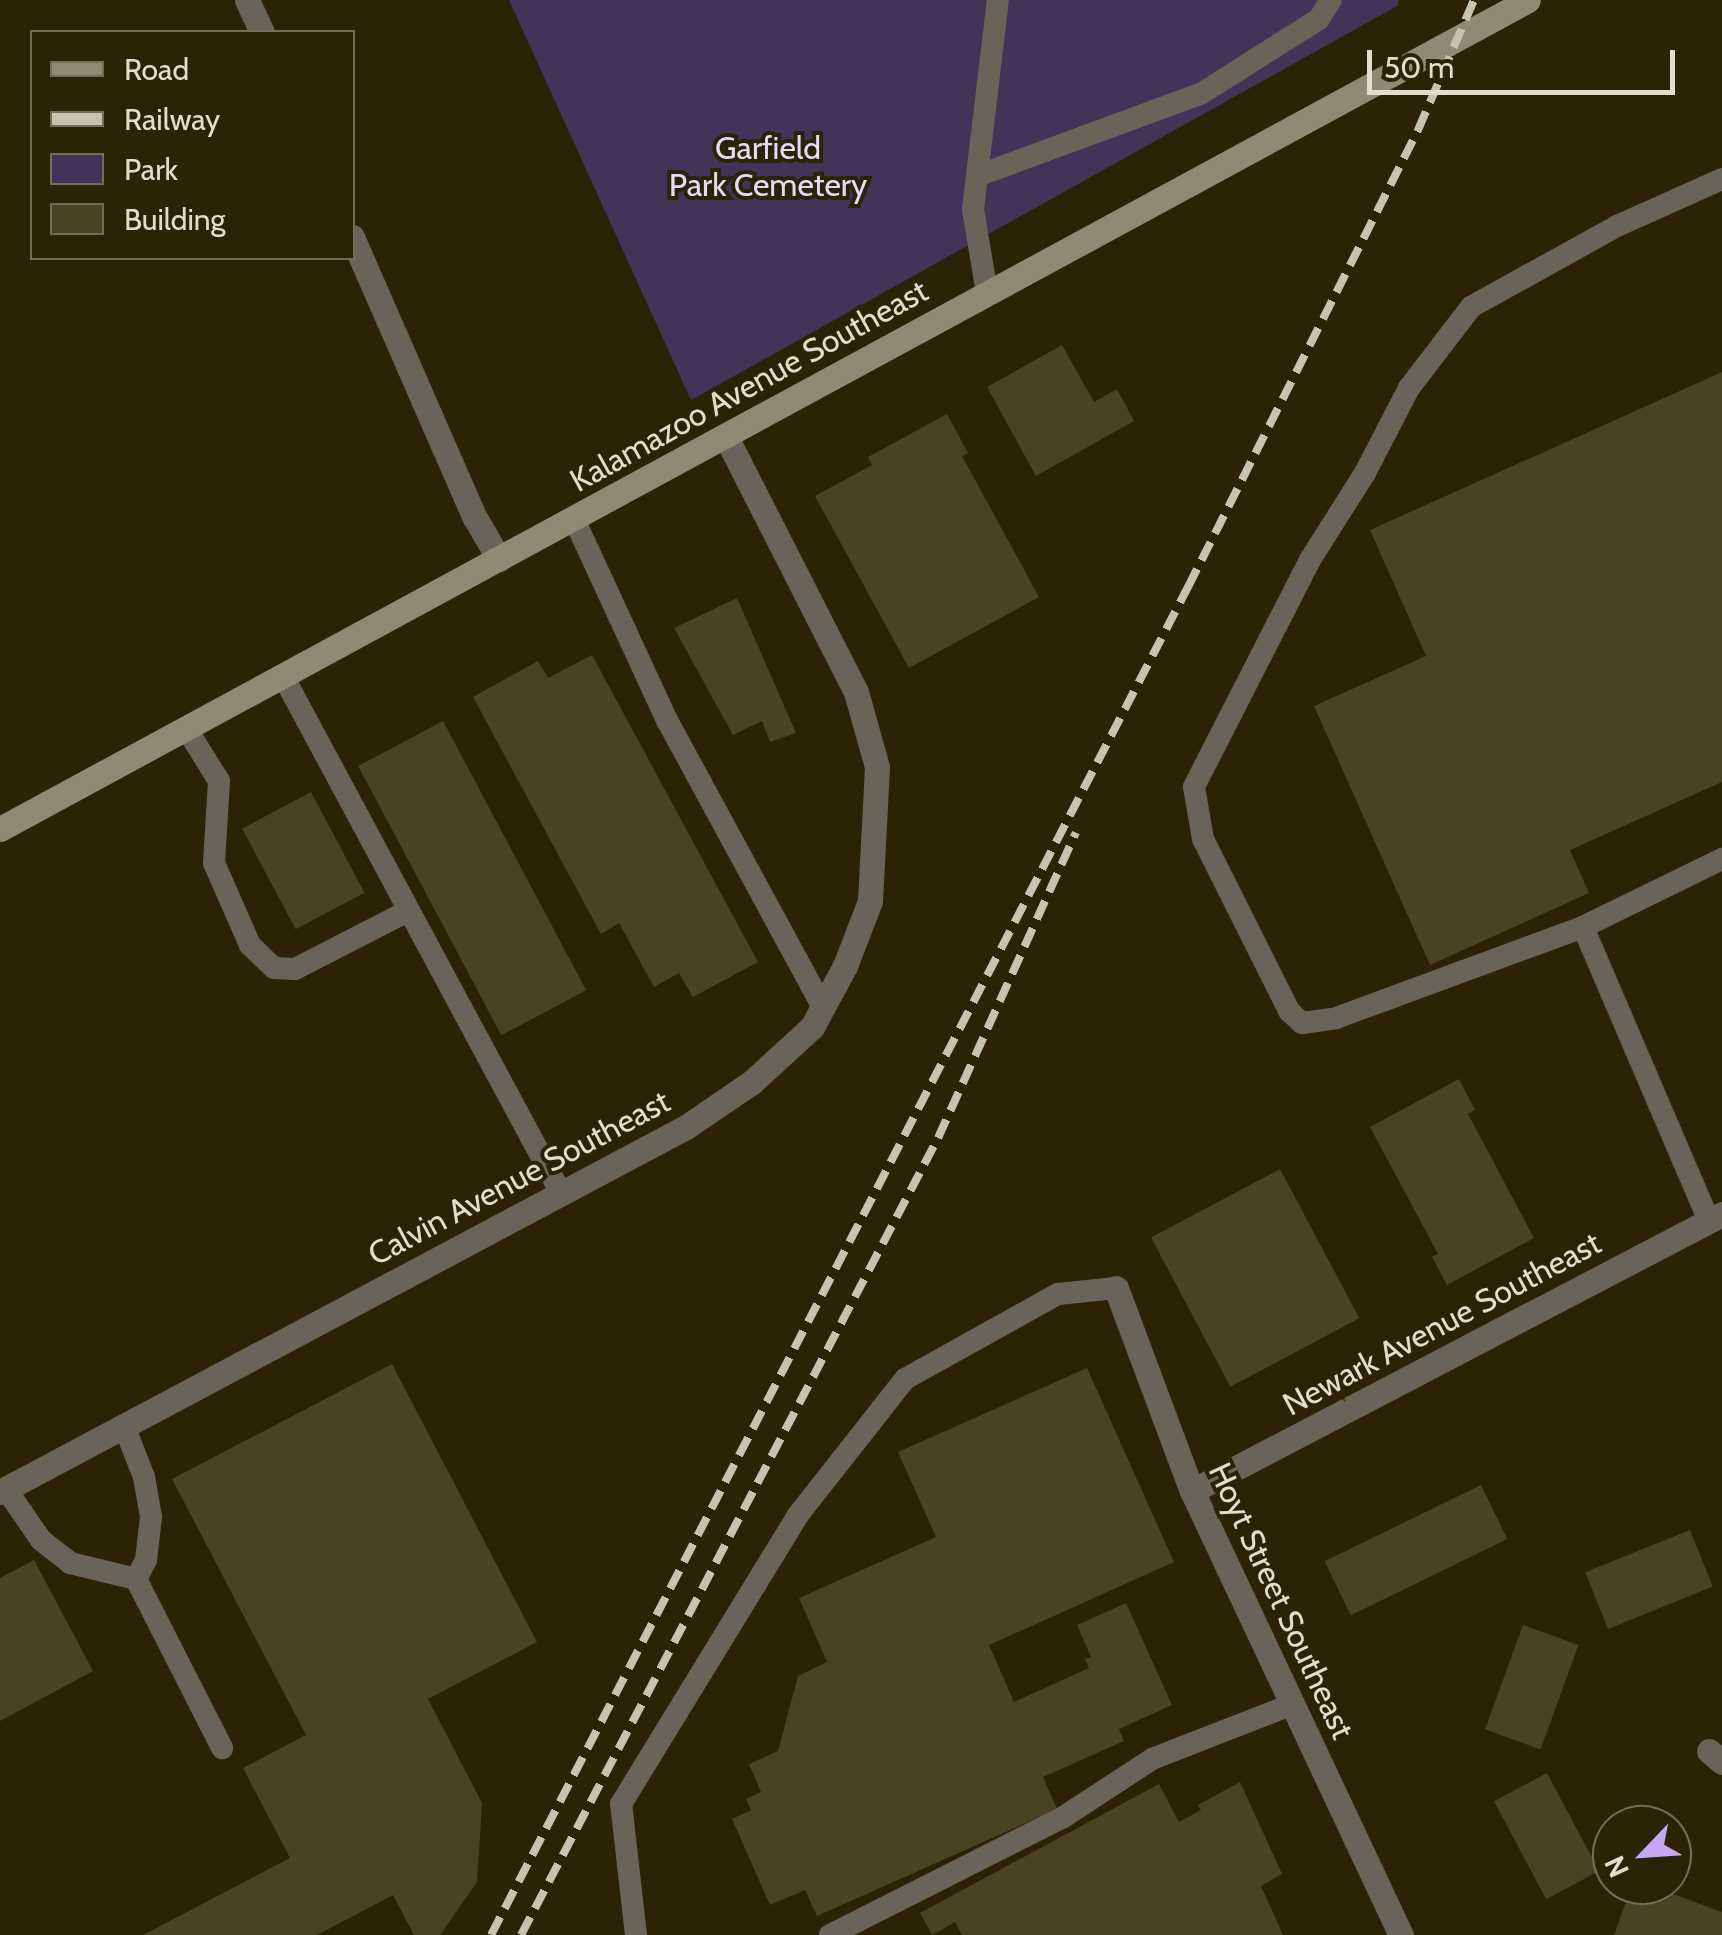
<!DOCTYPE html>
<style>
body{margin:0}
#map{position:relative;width:1722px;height:1935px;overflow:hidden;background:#2c2306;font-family:Cabin,sans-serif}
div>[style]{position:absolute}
.green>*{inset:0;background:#433359}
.building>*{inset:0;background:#4b4226;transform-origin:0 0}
.service>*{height:22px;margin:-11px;padding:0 11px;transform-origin:11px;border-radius:11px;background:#696458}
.minor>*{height:25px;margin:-12.5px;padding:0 12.5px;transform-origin:12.5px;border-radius:12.5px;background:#696458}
.secondary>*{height:25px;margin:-12.5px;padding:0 12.5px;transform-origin:12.5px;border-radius:12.5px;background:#908974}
.rail>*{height:8px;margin-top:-4px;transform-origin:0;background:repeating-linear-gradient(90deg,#c8c2b0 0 20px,transparent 0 30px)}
span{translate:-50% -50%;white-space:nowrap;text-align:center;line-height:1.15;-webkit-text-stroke:8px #2c2306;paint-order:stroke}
.park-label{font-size:32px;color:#e5daf7}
.street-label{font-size:32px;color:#e3ddcd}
.legend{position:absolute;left:30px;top:30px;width:325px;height:230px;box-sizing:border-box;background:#2c2306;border:2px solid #756d56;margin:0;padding:12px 18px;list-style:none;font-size:30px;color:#e3ddcd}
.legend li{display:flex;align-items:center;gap:20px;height:50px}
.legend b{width:50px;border:2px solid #756d56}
.north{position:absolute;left:1592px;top:1805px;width:100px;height:100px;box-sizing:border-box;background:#2c2306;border:2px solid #756d56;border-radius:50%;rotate:245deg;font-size:28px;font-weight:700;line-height:40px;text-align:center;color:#e3ddcd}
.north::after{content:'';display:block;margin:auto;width:35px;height:45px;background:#c4a7f1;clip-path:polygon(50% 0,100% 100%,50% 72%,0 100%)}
.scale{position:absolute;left:1367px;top:50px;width:308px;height:45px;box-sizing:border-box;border:5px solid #e3ddcd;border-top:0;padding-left:12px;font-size:30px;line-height:35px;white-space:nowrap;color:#e3ddcd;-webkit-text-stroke:8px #2c2306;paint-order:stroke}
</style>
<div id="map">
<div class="green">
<div style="clip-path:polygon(509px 0,1399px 0,1397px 6px,691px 400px)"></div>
</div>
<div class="building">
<div style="clip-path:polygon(1062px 345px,1094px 402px,1117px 389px,1134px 421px,1036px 476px,987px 387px)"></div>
<div style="clip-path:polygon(1722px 372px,1722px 782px,1570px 850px,1589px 893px,1430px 965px,1314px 706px,1426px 656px,1370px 530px)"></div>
<div style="clip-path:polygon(947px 414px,968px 453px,962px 456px,1039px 597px,909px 668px,815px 496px,872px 465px,868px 457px)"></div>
<div style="clip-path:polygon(737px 598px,796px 733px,770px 742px,762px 721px,733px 735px,674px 628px)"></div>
<div style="clip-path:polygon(592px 655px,758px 962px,693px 997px,679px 973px,654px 987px,619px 923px,601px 934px,473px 697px,538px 661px,548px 678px)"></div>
<div style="left:443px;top:721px;width:305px;height:96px;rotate:62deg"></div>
<div style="left:311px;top:792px;width:114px;height:78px;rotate:62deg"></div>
<div style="clip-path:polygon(1459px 1079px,1475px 1110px,1468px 1114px,1534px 1238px,1447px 1285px,1432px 1257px,1438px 1254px,1370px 1127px)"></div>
<div style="left:1280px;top:1169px;width:169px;height:146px;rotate:62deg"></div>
<div style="clip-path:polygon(392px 1364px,537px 1642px,428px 1699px,482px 1803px,477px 1882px,440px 1935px,414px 1935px,393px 1895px,317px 1935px,143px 1935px,290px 1858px,243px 1768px,306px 1735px,172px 1479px)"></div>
<div style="clip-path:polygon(1087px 1368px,1174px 1562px,989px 1645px,1014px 1702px,1089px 1668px,1085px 1659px,1091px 1657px,1077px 1625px,1126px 1603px,1172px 1705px,1119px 1729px,1124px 1741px,1043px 1777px,1057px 1809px,817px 1916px,805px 1890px,770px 1905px,732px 1819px,751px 1810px,746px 1799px,761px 1792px,749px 1764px,778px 1751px,798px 1676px,827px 1662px,799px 1598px,936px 1537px,898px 1452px)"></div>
<div style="left:1481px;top:1485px;width:60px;height:174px;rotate:64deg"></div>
<div style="left:1690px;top:1530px;width:61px;height:113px;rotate:68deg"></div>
<div style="clip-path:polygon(34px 1560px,93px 1671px,0 1721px,0 1578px)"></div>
<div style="left:1523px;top:1625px;width:59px;height:111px;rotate:20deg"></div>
<div style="left:1547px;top:1773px;width:111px;height:60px;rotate:62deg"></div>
<div style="clip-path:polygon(1240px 1782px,1282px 1874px,1261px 1886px,1283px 1935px,962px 1935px,955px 1922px,932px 1935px,920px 1913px,1159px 1784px,1179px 1822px,1201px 1810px,1198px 1805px)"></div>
<div style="clip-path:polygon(1632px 1885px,1648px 1885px,1722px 1912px,1722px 1935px,1614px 1935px)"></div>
</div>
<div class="service">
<div style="left:977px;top:176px;width:240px;rotate:-20.2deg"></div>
<div style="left:1202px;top:93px;width:138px;rotate:-32.3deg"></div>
<div style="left:1319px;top:19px;width:22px;rotate:-58deg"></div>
<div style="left:1722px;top:179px;width:115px;rotate:155.9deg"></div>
<div style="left:1617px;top:226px;width:167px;rotate:151deg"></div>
<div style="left:1471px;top:307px;width:102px;rotate:127.4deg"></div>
<div style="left:1409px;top:388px;width:96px;rotate:117.4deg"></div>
<div style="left:1365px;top:473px;width:101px;rotate:122.4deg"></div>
<div style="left:1311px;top:558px;width:257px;rotate:117.1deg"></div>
<div style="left:1194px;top:787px;width:53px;rotate:80.2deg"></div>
<div style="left:1203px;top:839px;width:192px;rotate:63.4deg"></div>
<div style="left:1289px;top:1011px;width:18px;rotate:43deg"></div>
<div style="left:1302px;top:1023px;width:34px;rotate:-8deg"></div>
<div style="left:1336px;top:1018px;width:263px;rotate:-20.2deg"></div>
<div style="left:1583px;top:927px;width:155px;rotate:-26.1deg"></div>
<div style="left:987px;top:293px;width:85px;rotate:-99.5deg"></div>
<div style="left:973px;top:209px;width:210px;rotate:-83.2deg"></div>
<div style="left:574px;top:519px;width:224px;rotate:65.2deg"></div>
<div style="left:668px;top:722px;width:325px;rotate:61.5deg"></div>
<div style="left:283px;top:676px;width:589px;rotate:61.74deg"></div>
<div style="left:186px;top:728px;width:62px;rotate:58.1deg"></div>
<div style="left:219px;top:781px;width:82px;rotate:93.5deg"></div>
<div style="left:214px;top:863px;width:90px;rotate:66.3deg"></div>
<div style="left:250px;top:945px;width:33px;rotate:44deg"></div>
<div style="left:274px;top:968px;width:21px;rotate:3deg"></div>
<div style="left:295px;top:969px;width:127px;rotate:-27.2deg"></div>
<div style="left:1583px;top:927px;width:320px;rotate:66.8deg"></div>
<div style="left:6px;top:1489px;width:62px;rotate:55.5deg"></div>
<div style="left:41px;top:1540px;width:37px;rotate:38deg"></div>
<div style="left:70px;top:1563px;width:68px;rotate:13.6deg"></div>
<div style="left:136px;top:1579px;width:21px;rotate:-62deg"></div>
<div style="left:146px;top:1560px;width:43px;rotate:-83.4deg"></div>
<div style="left:151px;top:1517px;width:41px;rotate:-99.9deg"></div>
<div style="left:144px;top:1477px;width:55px;rotate:-111.4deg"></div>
<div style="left:136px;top:1579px;width:190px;rotate:63deg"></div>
<div style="left:636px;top:1935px;width:132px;rotate:-96.5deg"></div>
<div style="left:621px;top:1804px;width:339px;rotate:-58.5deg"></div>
<div style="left:798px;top:1515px;width:173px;rotate:-51.8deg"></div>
<div style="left:905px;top:1379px;width:175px;rotate:-29.1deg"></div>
<div style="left:1058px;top:1294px;width:58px;rotate:-5.9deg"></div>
<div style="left:830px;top:1935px;width:260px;rotate:-26.8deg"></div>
<div style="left:1062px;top:1818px;width:108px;rotate:-33.2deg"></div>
<div style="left:1152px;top:1759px;width:151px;rotate:-21.3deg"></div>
</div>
<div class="minor">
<div style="left:247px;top:0;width:35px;rotate:65deg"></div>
<div style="left:352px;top:237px;width:305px;rotate:66.4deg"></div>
<div style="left:474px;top:516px;width:50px;rotate:59.8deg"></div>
<div style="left:1116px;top:1288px;width:217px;rotate:69.5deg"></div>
<div style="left:1192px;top:1491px;width:491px;rotate:64.8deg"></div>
<div style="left:1192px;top:1491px;width:598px;rotate:-27.59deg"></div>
<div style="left:0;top:1492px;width:777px;rotate:-28.02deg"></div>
<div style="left:686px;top:1127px;width:80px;rotate:-34.3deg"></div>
<div style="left:752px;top:1082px;width:81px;rotate:-42.5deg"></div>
<div style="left:812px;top:1027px;width:69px;rotate:-61.6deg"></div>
<div style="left:845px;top:966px;width:70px;rotate:-69deg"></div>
<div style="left:870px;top:901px;width:134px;rotate:-87deg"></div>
<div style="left:877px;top:767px;width:78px;rotate:-105.6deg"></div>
<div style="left:856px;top:692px;width:286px;rotate:-117deg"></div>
<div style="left:1709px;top:1751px;width:17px;rotate:40deg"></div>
</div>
<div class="secondary">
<div style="left:0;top:829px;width:1738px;rotate:-28.48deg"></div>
</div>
<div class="rail">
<div style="left:491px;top:1935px;width:1518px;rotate:-62.66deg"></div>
<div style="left:1188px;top:587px;width:512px;rotate:-63.28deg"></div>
<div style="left:1418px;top:130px;width:142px;rotate:-66.7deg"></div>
<div style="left:521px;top:1935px;width:899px;rotate:-62.38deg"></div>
<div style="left:938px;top:1138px;width:335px;rotate:-65.7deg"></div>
</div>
<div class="park-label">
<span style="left:768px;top:167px">Garfield<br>Park Cemetery</span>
</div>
<div class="street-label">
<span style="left:749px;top:386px;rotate:-29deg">Kalamazoo Avenue Southeast</span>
<span style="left:519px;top:1178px;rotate:-28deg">Calvin Avenue Southeast</span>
<span style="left:1442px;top:1324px;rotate:-28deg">Newark Avenue Southeast</span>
<span style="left:1281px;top:1601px;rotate:65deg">Hoyt Street Southeast</span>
</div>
<ul class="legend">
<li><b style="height:12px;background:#908974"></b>Road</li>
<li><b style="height:12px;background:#c8c2b0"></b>Railway</li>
<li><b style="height:28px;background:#433359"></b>Park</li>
<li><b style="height:28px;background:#4b4226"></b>Building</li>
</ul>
<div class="north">N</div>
<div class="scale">50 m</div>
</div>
